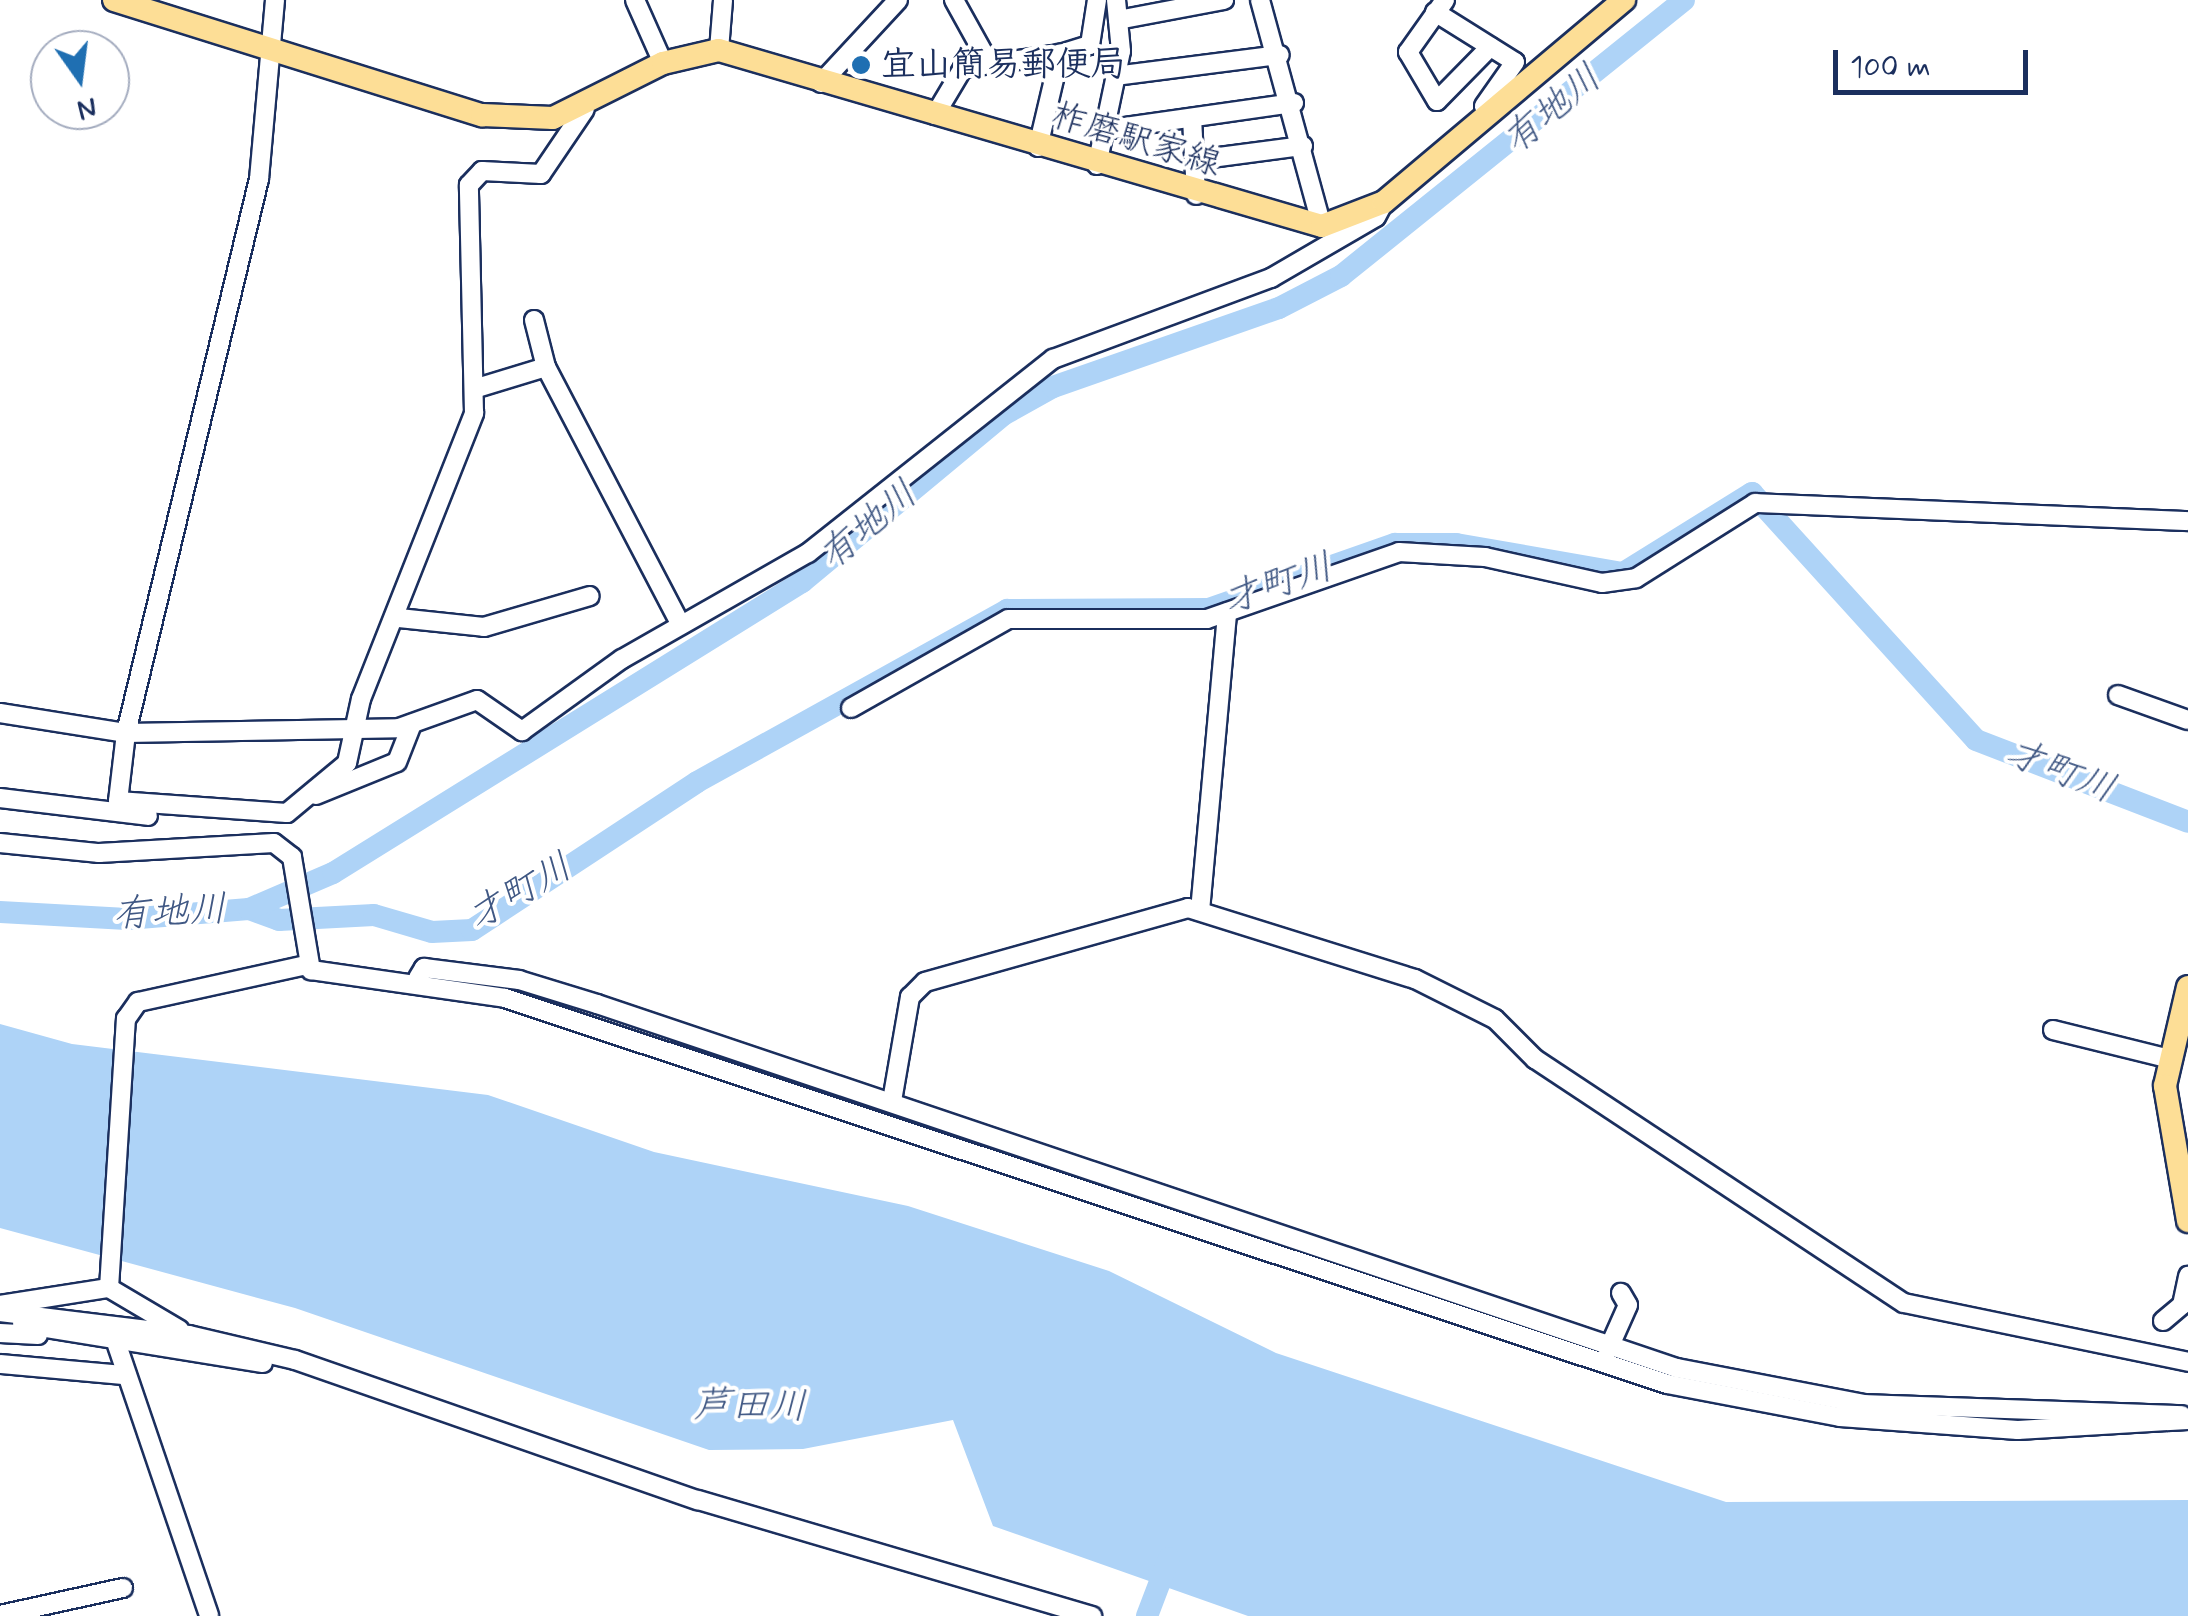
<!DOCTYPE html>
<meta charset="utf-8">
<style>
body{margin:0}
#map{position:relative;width:2188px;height:1616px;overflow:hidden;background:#fff;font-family:Mynerve,"Klee One",sans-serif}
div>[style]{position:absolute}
.water>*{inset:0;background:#aed3f7}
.river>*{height:22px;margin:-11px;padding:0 11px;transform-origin:11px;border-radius:11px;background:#aed3f7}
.roads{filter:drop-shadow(2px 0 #1b2f5e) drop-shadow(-2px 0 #1b2f5e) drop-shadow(0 2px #1b2f5e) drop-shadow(0 -2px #1b2f5e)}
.minor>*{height:18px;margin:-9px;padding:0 9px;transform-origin:9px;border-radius:9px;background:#fff}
.major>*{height:22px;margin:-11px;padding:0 11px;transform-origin:11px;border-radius:11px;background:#fdde96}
.dots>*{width:28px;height:28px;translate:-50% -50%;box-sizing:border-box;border:5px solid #fff;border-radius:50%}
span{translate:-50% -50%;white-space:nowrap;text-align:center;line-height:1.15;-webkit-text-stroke:8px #fff;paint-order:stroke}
.poi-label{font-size:35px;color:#1b2f5e;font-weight:700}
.left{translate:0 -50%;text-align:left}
.street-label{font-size:35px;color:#1b2f5e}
.water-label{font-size:38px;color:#405884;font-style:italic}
.north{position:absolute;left:30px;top:30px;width:100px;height:100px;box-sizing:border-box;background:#fff;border:2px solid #a4acbf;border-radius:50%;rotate:166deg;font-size:28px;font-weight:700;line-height:40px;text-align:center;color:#1b2f5e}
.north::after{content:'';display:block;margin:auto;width:35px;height:45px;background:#1f6fb2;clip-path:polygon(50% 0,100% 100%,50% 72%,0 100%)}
.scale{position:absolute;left:1833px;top:50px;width:195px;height:45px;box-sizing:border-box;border:5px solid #1b2f5e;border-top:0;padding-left:12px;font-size:30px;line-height:35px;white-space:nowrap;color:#1b2f5e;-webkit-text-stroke:8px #fff;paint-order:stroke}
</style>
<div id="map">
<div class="water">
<div style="clip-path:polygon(0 1024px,72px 1044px,488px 1095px,654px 1152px,908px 1206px,1109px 1271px,1276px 1353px,1726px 1502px,2188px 1500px,2188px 1616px,1248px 1616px,993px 1526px,953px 1420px,803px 1449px,709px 1450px,295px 1308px,0 1228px)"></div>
</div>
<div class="river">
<div style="left:249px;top:909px;width:32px;rotate:20deg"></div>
<div style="left:279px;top:920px;width:95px;rotate:-3deg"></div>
<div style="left:374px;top:915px;width:60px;rotate:16.3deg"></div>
<div style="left:432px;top:932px;width:40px;rotate:-2.9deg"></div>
<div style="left:472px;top:930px;width:269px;rotate:-33.3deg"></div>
<div style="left:697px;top:782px;width:355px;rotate:-29deg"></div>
<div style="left:1007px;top:610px;width:202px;rotate:-0.3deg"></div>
<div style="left:1209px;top:609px;width:197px;rotate:-19.3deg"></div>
<div style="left:1395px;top:544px;width:61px"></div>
<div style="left:1456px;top:544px;width:169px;rotate:9.9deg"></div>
<div style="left:1623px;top:573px;width:152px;rotate:-31.8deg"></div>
<div style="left:1752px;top:493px;width:333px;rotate:47.8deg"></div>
<div style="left:1976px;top:740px;width:227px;rotate:21.1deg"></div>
<div style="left:0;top:912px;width:127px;rotate:3.2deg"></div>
<div style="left:127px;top:919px;width:122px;rotate:-4.7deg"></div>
<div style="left:249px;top:909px;width:91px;rotate:-23.2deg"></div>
<div style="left:333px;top:873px;width:552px;rotate:-31.82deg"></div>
<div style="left:802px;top:582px;width:261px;rotate:-39.7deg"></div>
<div style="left:1003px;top:415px;width:57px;rotate:-29.2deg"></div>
<div style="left:1053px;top:387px;width:239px;rotate:-19.3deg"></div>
<div style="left:1279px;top:308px;width:70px;rotate:-27.3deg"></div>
<div style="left:1341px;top:276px;width:440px;rotate:-38.8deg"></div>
<div style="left:1147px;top:1616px;width:62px;rotate:-69.2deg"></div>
</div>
<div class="roads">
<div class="minor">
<div style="left:275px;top:0;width:180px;rotate:95.1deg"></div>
<div style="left:259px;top:179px;width:570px;rotate:103.5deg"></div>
<div style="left:126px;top:733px;width:68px;rotate:96.7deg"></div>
<div style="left:118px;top:801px;width:169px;rotate:4.1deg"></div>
<div style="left:287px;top:813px;width:78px;rotate:-39.8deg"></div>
<div style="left:347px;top:763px;width:66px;rotate:-77.7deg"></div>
<div style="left:361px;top:699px;width:308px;rotate:-68.4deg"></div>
<div style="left:474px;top:413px;width:228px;rotate:-91.3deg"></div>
<div style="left:469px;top:185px;width:19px;rotate:-47deg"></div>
<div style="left:482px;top:171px;width:59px;rotate:2.9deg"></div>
<div style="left:541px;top:174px;width:78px;rotate:-55.9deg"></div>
<div style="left:635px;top:0;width:69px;rotate:66deg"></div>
<div style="left:954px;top:0;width:74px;rotate:61deg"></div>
<div style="left:1260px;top:0;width:234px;rotate:74.7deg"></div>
<div style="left:1445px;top:0;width:64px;rotate:125.4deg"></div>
<div style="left:1408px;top:52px;width:57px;rotate:59.4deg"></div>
<div style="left:1437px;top:101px;width:76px;rotate:-45.5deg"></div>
<div style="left:1435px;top:12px;width:94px;rotate:32deg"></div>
<div style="left:1515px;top:62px;width:54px;rotate:125.2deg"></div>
<div style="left:1118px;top:20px;width:108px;rotate:-10.7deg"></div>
<div style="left:719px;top:50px;width:50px;rotate:-85.4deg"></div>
<div style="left:1115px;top:76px;width:166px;rotate:-7.3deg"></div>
<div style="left:821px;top:83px;width:113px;rotate:-47.1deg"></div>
<div style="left:935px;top:115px;width:55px;rotate:-59.2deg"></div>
<div style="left:963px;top:68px;width:98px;rotate:-8.2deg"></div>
<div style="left:1192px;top:118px;width:77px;rotate:87deg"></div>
<div style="left:1104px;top:130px;width:192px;rotate:-8.1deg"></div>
<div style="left:1038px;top:147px;width:96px;rotate:-76.7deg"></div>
<div style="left:1060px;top:54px;width:31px;rotate:-17deg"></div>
<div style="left:1090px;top:45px;width:46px;rotate:-81.2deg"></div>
<div style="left:1196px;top:160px;width:108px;rotate:-7.5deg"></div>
<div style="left:1097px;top:165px;width:116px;rotate:-78.1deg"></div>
<div style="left:1121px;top:51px;width:51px;rotate:-95.6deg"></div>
<div style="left:534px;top:320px;width:49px;rotate:75.7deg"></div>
<div style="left:546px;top:367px;width:291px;rotate:62.4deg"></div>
<div style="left:477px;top:388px;width:72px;rotate:-16.9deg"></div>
<div style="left:399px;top:618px;width:85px;rotate:6deg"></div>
<div style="left:484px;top:627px;width:110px;rotate:-16.3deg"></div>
<div style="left:2118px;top:695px;width:74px;rotate:19.7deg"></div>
<div style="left:851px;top:708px;width:180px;rotate:-29.5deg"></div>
<div style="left:1008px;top:619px;width:199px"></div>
<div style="left:1207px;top:619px;width:203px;rotate:-19.2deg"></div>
<div style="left:1399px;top:552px;width:86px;rotate:3.3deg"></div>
<div style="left:1485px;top:557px;width:120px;rotate:12.5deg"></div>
<div style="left:1602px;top:583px;width:34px;rotate:-8deg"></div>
<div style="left:1636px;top:578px;width:141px;rotate:-32.2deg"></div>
<div style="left:1755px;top:503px;width:433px;rotate:2.4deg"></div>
<div style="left:0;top:713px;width:128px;rotate:9deg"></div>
<div style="left:126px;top:733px;width:273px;rotate:-1deg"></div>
<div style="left:399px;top:728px;width:83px;rotate:-19.7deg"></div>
<div style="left:477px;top:700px;width:55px;rotate:34.6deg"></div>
<div style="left:522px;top:731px;width:123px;rotate:-35.8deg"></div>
<div style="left:622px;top:659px;width:214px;rotate:-29.7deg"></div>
<div style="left:808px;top:553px;width:313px;rotate:-38.4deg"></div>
<div style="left:1053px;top:359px;width:233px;rotate:-20.4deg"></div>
<div style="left:1271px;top:278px;width:121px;rotate:-30.2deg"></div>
<div style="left:1376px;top:217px;width:17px;rotate:-62deg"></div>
<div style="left:316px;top:795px;width:87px;rotate:-22.2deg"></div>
<div style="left:397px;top:762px;width:41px;rotate:-68.5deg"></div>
<div style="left:0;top:798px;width:149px;rotate:6.9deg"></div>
<div style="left:0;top:843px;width:100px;rotate:5.8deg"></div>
<div style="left:99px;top:853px;width:175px;rotate:-3.3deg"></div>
<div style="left:274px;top:843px;width:23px;rotate:38deg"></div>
<div style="left:292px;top:857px;width:115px;rotate:80.5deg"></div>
<div style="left:311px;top:970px;width:196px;rotate:8.2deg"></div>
<div style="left:505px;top:998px;width:1224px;rotate:18.38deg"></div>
<div style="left:1667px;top:1384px;width:176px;rotate:10.8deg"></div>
<div style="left:1840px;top:1417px;width:178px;rotate:4.2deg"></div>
<div style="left:2018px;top:1430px;width:170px;rotate:-3.4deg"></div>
<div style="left:1200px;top:911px;width:300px;rotate:-84.8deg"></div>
<div style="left:418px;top:978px;width:12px;rotate:-59deg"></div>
<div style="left:424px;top:968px;width:96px;rotate:7.2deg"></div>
<div style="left:519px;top:980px;width:82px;rotate:17.1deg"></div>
<div style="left:597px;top:1004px;width:1140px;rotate:18.63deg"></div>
<div style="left:1677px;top:1368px;width:190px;rotate:10.9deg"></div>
<div style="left:1864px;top:1404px;width:318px;rotate:2deg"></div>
<div style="left:2053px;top:1030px;width:116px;rotate:13.9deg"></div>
<div style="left:892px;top:1101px;width:106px;rotate:-80.2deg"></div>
<div style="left:910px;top:997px;width:21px;rotate:-45deg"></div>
<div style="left:925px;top:982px;width:273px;rotate:-15.7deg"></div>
<div style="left:1188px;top:908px;width:238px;rotate:17.4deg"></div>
<div style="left:1415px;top:979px;width:89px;rotate:26.6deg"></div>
<div style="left:1495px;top:1019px;width:57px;rotate:45deg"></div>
<div style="left:1535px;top:1059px;width:442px;rotate:33.5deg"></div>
<div style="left:1904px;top:1303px;width:290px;rotate:11.7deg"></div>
<div style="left:109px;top:1288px;width:270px;rotate:-86.4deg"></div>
<div style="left:126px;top:1019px;width:21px;rotate:-55deg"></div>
<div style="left:138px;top:1002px;width:172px;rotate:-12.4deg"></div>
<div style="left:0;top:1305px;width:110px;rotate:-8.9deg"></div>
<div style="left:109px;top:1288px;width:82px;rotate:30.6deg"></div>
<div style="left:0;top:1312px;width:190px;rotate:6.9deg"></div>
<div style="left:189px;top:1335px;width:109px;rotate:13.3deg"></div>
<div style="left:295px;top:1360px;width:427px;rotate:19.2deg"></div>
<div style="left:698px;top:1500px;width:411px;rotate:16.4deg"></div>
<div style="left:2163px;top:1321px;width:25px;rotate:-40deg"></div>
<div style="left:2182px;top:1305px;width:30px;rotate:-78deg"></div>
<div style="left:22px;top:1324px;width:244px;rotate:9.2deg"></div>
<div style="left:0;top:1333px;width:38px;rotate:3deg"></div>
<div style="left:117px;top:1345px;width:286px;rotate:71.2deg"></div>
<div style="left:1608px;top:1350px;width:49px;rotate:-66deg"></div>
<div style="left:1628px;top:1305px;width:14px;rotate:-120deg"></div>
<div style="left:0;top:1364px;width:123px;rotate:5.1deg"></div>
<div style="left:0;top:1615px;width:126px;rotate:-12.4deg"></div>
</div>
<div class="major">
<div style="left:114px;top:0;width:386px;rotate:17.4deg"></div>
<div style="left:482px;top:115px;width:71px;rotate:2.4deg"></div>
<div style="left:553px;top:118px;width:123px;rotate:-26.6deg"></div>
<div style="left:663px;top:63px;width:57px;rotate:-13.1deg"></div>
<div style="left:719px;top:50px;width:628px;rotate:16.27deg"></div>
<div style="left:1322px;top:226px;width:66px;rotate:-21.2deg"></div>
<div style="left:1384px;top:202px;width:314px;rotate:-40.1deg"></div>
<div style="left:2188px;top:987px;width:102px;rotate:103.1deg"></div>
<div style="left:2165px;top:1086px;width:137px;rotate:80.3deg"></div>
</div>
</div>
<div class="dots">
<div style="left:861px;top:65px;background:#1f6fb2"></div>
</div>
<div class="poi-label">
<span class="left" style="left:881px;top:65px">宜山簡易郵便局</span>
</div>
<div class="street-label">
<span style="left:1136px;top:140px;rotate:17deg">柞磨駅家線</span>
</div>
<div class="water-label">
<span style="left:1553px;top:110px;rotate:-40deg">有地川</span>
<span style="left:869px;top:526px;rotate:-40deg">有地川</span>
<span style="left:1278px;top:585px;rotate:-19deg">才町川</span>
<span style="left:2060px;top:772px;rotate:21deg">才町川</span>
<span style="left:520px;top:893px;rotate:-30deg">才町川</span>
<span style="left:170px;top:913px;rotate:-3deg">有地川</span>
<span style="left:750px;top:1407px;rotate:1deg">芦田川</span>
</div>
<div class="north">N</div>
<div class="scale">100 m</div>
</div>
